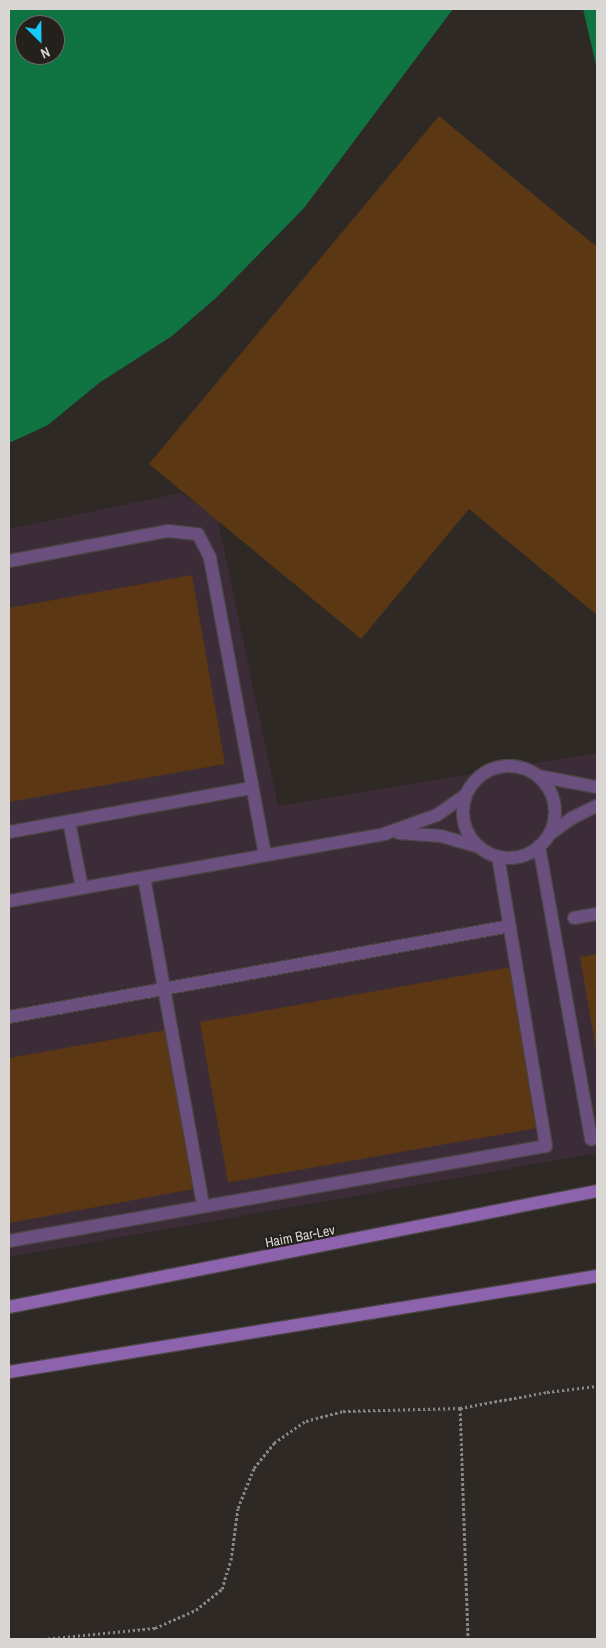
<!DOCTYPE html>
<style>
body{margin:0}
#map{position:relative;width:606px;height:1648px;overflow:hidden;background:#2e2925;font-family:"Archivo Narrow",sans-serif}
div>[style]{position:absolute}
.commercial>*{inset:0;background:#3b2c38}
.forest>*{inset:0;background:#0f7442}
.building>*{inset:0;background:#5b3714;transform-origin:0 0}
.path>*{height:3px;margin-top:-1.5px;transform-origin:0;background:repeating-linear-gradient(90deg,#8a8683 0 2.5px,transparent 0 5px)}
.roads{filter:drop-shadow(1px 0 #494541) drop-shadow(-1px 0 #494541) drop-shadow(0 1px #494541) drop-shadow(0 -1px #494541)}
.lane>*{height:12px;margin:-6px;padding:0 6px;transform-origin:6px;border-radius:6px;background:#6a4f7f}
.street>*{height:12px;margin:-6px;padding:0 6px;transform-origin:6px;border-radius:6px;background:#6a4f7f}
.street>.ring{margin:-6px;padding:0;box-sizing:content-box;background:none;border:12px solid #6a4f7f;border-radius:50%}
.secondary>*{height:12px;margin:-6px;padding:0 6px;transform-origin:6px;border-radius:6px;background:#8e63ae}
span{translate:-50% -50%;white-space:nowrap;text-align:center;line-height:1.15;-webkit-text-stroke:4px #24201c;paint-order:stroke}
.street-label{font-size:14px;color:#d9d6d3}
.frame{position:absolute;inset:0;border:10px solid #d9d6d3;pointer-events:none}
.north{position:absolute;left:15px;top:15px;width:50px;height:50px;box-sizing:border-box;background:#24201c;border:1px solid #6c6965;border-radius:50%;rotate:157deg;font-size:14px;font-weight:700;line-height:20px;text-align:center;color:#d9d6d3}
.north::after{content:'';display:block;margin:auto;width:18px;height:22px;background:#16cafb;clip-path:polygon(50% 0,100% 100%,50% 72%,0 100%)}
</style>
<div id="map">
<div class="commercial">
<div style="clip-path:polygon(180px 493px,217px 516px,278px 806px,597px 753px,597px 1153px,9px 1257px,9px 529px)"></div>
</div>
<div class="forest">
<div style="clip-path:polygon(evenodd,9px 9px,453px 9px,304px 208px,217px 297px,172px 336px,99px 383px,48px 425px,9px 443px,9px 9px,25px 25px,55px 25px,55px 55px,25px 55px,25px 25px)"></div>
<div style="clip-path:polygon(583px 9px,597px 9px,597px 69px)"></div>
</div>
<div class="building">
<div style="clip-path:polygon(439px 116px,597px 247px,597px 615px,469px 509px,361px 639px,149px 464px)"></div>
<div style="clip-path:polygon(192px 575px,225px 764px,9px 802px,9px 608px)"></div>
<div style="clip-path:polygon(597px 954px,597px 1049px,596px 1049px,580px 957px)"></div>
<div style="left:512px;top:967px;width:163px;height:317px;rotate:80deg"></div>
<div style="clip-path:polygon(166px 1030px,194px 1189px,9px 1223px,9px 1058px)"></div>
</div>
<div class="path">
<div style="left:460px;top:1408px;width:231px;rotate:88deg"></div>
<div style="left:43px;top:1639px;width:113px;rotate:-5.6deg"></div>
<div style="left:155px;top:1628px;width:45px;rotate:-23.7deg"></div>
<div style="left:196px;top:1610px;width:33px;rotate:-39deg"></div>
<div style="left:222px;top:1589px;width:30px;rotate:-73deg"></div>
<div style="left:231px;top:1560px;width:52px;rotate:-82.3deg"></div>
<div style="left:238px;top:1508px;width:43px;rotate:-68.2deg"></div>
<div style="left:254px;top:1468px;width:32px;rotate:-51deg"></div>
<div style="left:274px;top:1443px;width:39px;rotate:-35deg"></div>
<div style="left:306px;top:1421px;width:38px;rotate:-15deg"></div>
<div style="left:343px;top:1411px;width:117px;rotate:-1.5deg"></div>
<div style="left:460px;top:1408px;width:88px;rotate:-10.4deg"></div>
<div style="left:547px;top:1392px;width:50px;rotate:-6.8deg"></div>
</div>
<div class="roads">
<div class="lane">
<div style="left:9px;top:561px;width:162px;rotate:-10.7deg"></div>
<div style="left:168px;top:531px;width:30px;rotate:6deg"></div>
<div style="left:198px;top:534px;width:27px;rotate:63deg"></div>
<div style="left:210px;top:558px;width:302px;rotate:79.5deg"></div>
<div style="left:69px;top:821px;width:68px;rotate:79deg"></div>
<div style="left:9px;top:832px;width:247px;rotate:-10.3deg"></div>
<div style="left:539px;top:846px;width:298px;rotate:79.9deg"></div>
<div style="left:591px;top:1139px;width:6px;rotate:-9deg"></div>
<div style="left:144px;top:877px;width:334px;rotate:79.8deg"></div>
<div style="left:574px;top:918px;width:23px;rotate:-10deg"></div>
<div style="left:9px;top:1017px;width:509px;rotate:-10.29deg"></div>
<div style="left:9px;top:1241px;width:545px;rotate:-10.03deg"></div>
<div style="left:546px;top:1146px;width:293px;rotate:-99.4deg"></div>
</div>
<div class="street">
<div class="ring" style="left:463px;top:766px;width:80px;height:80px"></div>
<div style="left:538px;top:776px;width:60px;rotate:10.6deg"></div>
<div style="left:399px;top:833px;width:42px;rotate:4.1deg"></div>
<div style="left:441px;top:836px;width:37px;rotate:16deg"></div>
<div style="left:550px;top:834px;width:27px;rotate:-36deg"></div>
<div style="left:572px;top:818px;width:28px;rotate:-26deg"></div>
<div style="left:9px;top:901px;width:381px;rotate:-10.1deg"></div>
<div style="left:384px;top:834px;width:56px;rotate:-19.7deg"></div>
<div style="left:437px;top:815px;width:35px;rotate:-35deg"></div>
</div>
<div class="secondary">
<div style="left:9px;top:1307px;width:599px;rotate:-11.16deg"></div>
<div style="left:9px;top:1372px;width:596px;rotate:-9.27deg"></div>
</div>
</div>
<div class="street-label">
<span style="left:300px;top:1236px;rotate:-11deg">Haim Bar-Lev</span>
</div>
<div class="frame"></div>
<div class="north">N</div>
</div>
